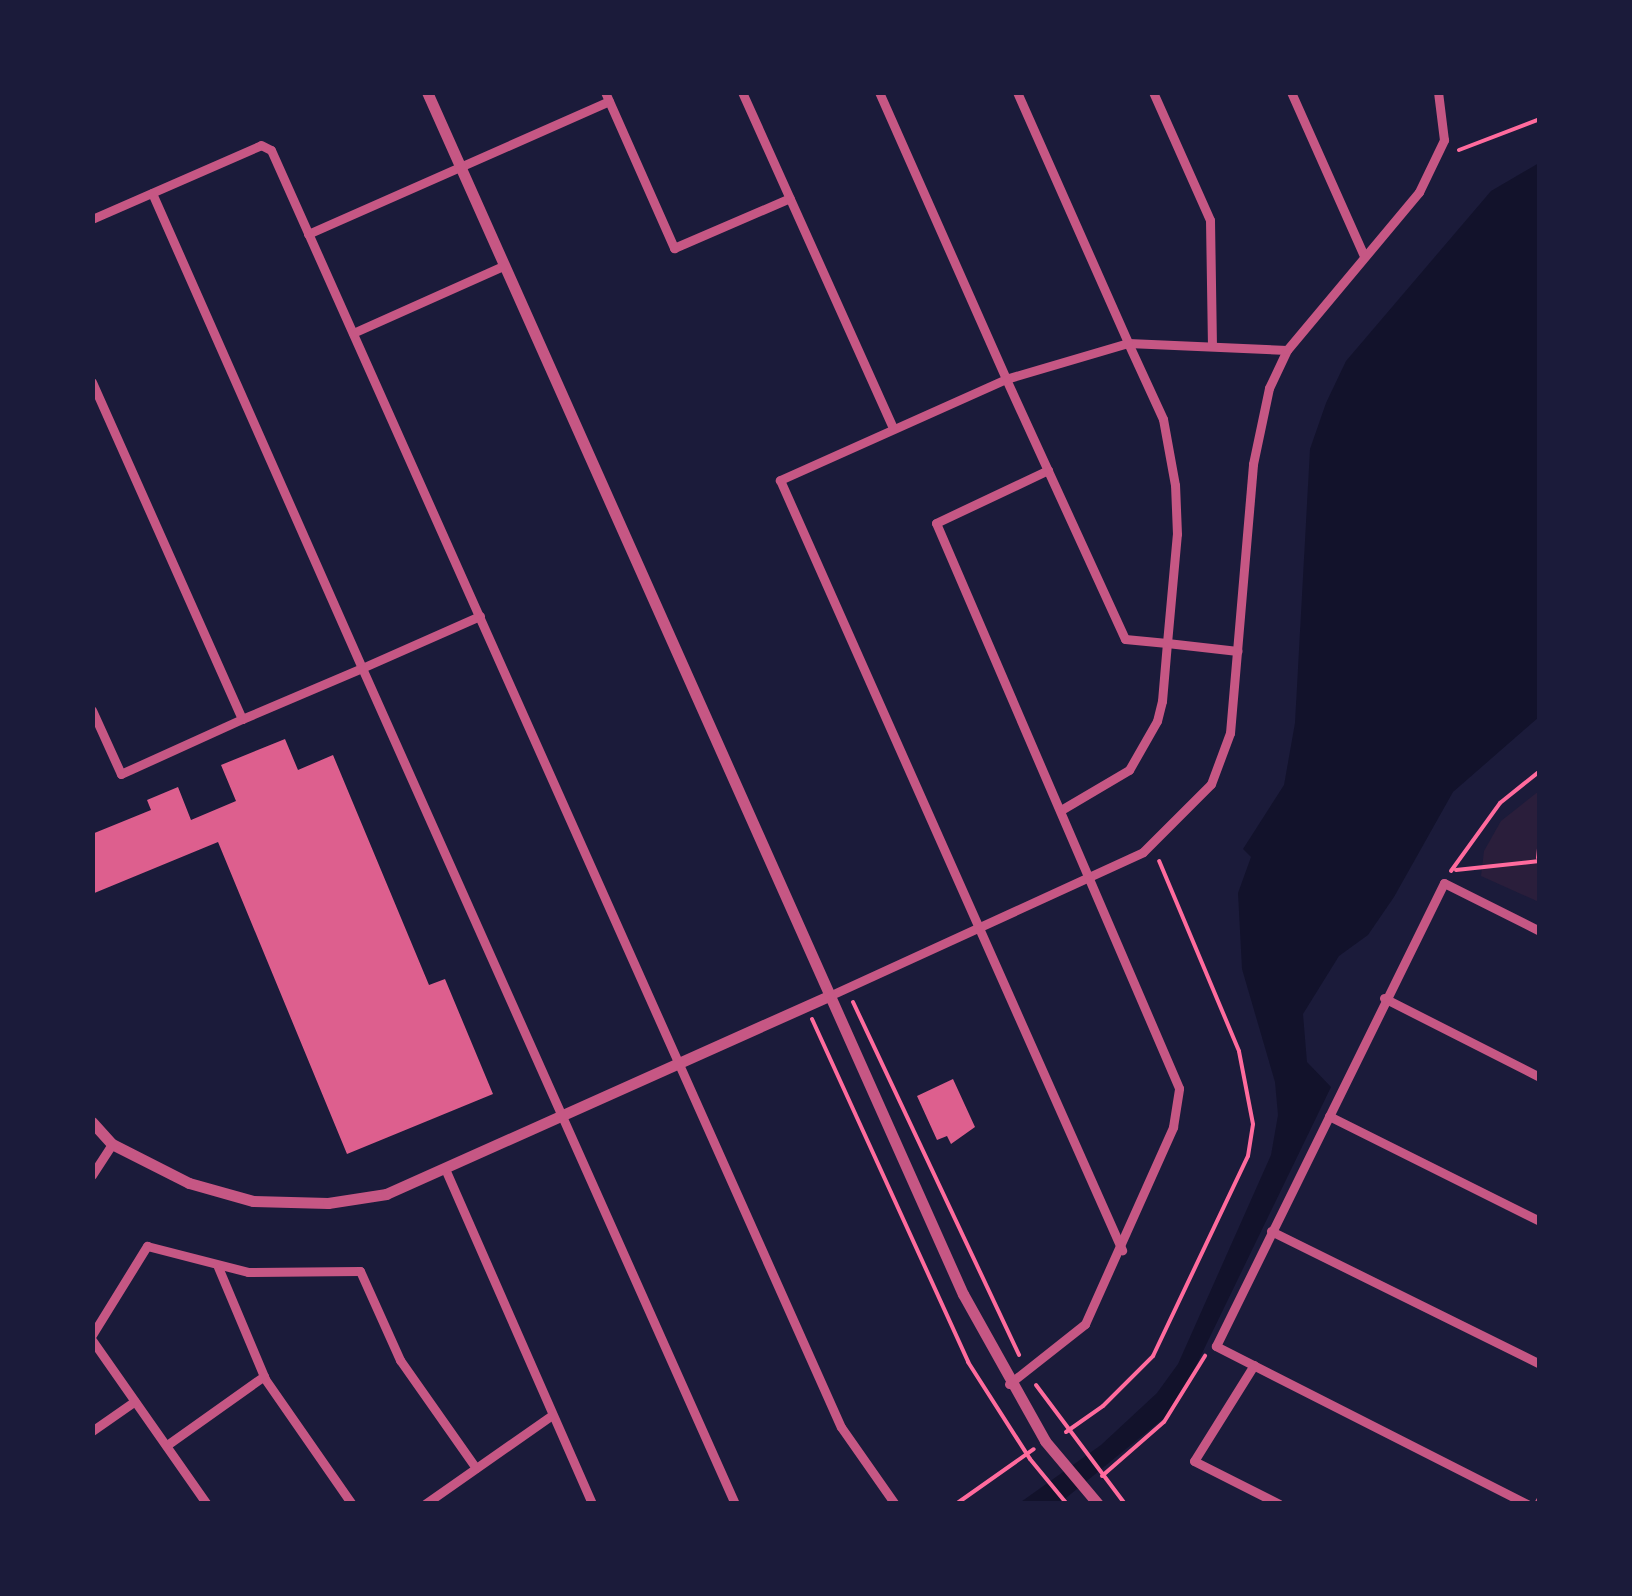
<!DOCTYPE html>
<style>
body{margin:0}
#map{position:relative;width:1632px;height:1596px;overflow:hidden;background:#1b1b3a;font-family:Raleway,sans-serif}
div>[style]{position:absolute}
.green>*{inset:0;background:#2a1e3b}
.water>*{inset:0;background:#12122b}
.building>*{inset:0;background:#dd5f8e}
.path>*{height:4px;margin:-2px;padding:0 2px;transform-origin:2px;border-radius:2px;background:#ff6b9d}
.minor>*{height:9px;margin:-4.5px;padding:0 4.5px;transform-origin:4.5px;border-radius:4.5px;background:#c65784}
.tertiary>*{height:11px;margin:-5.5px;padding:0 5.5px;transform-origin:5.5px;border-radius:5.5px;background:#c65784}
span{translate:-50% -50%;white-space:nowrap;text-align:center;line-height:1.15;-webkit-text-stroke:10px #1b1b3a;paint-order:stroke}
.frame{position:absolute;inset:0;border:95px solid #1b1b3a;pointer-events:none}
</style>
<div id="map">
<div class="green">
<div style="clip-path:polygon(1539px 791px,1539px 902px,1481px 876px,1484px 851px,1501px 821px)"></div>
</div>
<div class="water">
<div style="clip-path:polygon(1539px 163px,1539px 717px,1453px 792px,1394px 897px,1368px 935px,1339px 956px,1303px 1014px,1307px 1062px,1331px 1087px,1175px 1409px,1061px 1502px,1018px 1504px,1101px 1445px,1157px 1393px,1178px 1364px,1271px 1155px,1278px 1115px,1275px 1082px,1242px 969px,1238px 893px,1251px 857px,1243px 849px,1284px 785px,1295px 723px,1310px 449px,1326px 403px,1346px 361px,1491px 191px)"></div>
</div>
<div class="building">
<div style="clip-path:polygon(285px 739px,298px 770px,333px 755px,429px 985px,445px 979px,493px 1094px,347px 1154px,218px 842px,92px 894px,92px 834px,151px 810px,147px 800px,178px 787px,191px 820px,236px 801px,221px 765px)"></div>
<div style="clip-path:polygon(953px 1079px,975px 1127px,951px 1144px,947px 1136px,937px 1140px,917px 1096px)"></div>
</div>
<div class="path">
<div style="left:1459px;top:150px;width:87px;rotate:-20.9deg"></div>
<div style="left:1538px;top:858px;width:20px;rotate:-84deg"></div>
<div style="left:1456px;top:870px;width:84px;rotate:-6.1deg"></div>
<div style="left:1451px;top:871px;width:84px;rotate:-54.2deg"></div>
<div style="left:1500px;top:803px;width:51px;rotate:-38.7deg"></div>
<div style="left:853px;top:1002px;width:390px;rotate:64.8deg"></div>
<div style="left:812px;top:1019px;width:377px;rotate:65.5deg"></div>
<div style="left:968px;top:1362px;width:115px;rotate:57.4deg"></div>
<div style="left:1030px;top:1459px;width:58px;rotate:50.6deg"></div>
<div style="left:1036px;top:1385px;width:149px;rotate:53.2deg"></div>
<div style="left:1066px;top:1432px;width:45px;rotate:-35.1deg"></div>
<div style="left:1103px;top:1406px;width:71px;rotate:-45deg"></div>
<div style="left:1153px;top:1356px;width:221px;rotate:-64.6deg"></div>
<div style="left:1248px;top:1156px;width:32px;rotate:-81deg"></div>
<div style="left:1253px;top:1124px;width:74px;rotate:-100.9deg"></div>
<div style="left:1239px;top:1051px;width:206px;rotate:-112.8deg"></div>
<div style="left:1102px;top:1476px;width:82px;rotate:-41.1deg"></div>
<div style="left:1164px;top:1422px;width:78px;rotate:-58.2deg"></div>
<div style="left:956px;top:1504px;width:95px;rotate:-35.2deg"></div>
</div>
<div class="minor">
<div style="left:605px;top:92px;width:171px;rotate:66.1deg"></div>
<div style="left:674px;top:248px;width:126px;rotate:-23.3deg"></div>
<div style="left:742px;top:92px;width:368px;rotate:65.8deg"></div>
<div style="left:879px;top:92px;width:314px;rotate:66.1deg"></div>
<div style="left:1006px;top:379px;width:248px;rotate:155.9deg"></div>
<div style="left:780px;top:480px;width:843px;rotate:66.05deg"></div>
<div style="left:1017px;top:92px;width:274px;rotate:66.1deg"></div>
<div style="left:1128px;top:343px;width:159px;rotate:2.5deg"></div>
<div style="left:1153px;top:92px;width:140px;rotate:66deg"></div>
<div style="left:1210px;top:220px;width:124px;rotate:89.1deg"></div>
<div style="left:1291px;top:92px;width:180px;rotate:66deg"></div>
<div style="left:152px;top:193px;width:519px;rotate:66.15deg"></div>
<div style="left:362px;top:668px;width:129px;rotate:-23.8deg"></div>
<div style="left:92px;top:219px;width:184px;rotate:-23.6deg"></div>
<div style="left:261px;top:145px;width:11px;rotate:27deg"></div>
<div style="left:271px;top:150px;width:1398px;rotate:65.95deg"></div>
<div style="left:841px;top:1427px;width:94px;rotate:55deg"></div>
<div style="left:308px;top:234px;width:329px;rotate:-23.8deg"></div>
<div style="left:353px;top:333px;width:164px;rotate:-24.1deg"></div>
<div style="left:92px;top:382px;width:369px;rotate:66deg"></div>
<div style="left:242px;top:719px;width:133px;rotate:155.6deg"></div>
<div style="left:121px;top:774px;width:70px;rotate:-114.4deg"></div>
<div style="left:242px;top:719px;width:130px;rotate:-23deg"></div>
<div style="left:362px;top:668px;width:915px;rotate:65.95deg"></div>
<div style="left:1061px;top:810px;width:79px;rotate:-30.5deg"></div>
<div style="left:1129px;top:770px;width:56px;rotate:-60.3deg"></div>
<div style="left:1157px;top:721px;width:21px;rotate:-76deg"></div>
<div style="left:1162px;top:701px;width:58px;rotate:-85.1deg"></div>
<div style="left:1167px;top:643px;width:109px;rotate:-84.8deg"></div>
<div style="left:1177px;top:534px;width:49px;rotate:-92.3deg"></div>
<div style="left:1175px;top:485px;width:67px;rotate:-100.3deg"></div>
<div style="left:1163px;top:419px;width:84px;rotate:-114.7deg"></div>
<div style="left:1128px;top:343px;width:127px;rotate:163.6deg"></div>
<div style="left:1006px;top:379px;width:286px;rotate:65.4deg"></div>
<div style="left:1125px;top:639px;width:42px;rotate:5.4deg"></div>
<div style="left:1167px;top:643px;width:71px;rotate:6.4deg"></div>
<div style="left:829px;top:996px;width:345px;rotate:-24.6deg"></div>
<div style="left:1143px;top:852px;width:96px;rotate:-45deg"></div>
<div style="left:1211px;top:784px;width:54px;rotate:-69.6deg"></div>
<div style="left:1230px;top:733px;width:270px;rotate:-85.1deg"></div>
<div style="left:1253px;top:464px;width:78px;rotate:-78.1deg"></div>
<div style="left:1269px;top:388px;width:42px;rotate:-64.7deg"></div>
<div style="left:1287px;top:350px;width:206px;rotate:-50.1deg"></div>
<div style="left:1419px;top:192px;width:58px;rotate:-64.3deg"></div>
<div style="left:1444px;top:140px;width:48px;rotate:-97.1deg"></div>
<div style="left:1384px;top:998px;width:175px;rotate:26.9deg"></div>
<div style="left:1329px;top:1116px;width:236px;rotate:26.5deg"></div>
<div style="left:446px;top:1171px;width:364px;rotate:66.3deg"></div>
<div style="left:92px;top:1175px;width:37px;rotate:-57deg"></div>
<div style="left:1271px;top:1231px;width:300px;rotate:26.3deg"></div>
<div style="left:218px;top:1267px;width:121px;rotate:67.2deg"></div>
<div style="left:265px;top:1379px;width:152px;rotate:55.2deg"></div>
<div style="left:92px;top:1335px;width:105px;rotate:-58.3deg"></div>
<div style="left:147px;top:1246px;width:104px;rotate:14.4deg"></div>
<div style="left:248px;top:1272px;width:112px;rotate:-0.5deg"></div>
<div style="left:360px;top:1271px;width:98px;rotate:65.8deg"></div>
<div style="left:400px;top:1360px;width:132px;rotate:54.9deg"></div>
<div style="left:92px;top:1340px;width:200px;rotate:55deg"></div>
<div style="left:1254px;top:1365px;width:113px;rotate:122deg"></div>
<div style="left:1194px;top:1461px;width:95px;rotate:26.8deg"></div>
<div style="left:1009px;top:1384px;width:97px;rotate:-38.3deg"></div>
<div style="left:1085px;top:1324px;width:216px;rotate:-65.9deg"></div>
<div style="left:1173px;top:1127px;width:39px;rotate:-81deg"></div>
<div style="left:1179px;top:1088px;width:615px;rotate:-113.27deg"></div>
<div style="left:936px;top:523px;width:124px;rotate:-25.3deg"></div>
<div style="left:92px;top:1431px;width:52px;rotate:-34.9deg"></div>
<div style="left:167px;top:1445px;width:119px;rotate:-35.4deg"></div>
<div style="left:425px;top:1504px;width:155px;rotate:-35deg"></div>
<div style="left:1527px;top:1504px;width:349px;rotate:-153.1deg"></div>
<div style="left:1216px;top:1346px;width:516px;rotate:-63.78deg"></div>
<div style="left:1444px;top:883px;width:107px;rotate:26.6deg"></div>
<div style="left:1538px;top:1504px;width:4px;rotate:-63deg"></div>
</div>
<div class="tertiary">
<div style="left:427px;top:92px;width:1316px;rotate:65.97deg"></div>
<div style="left:963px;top:1294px;width:168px;rotate:60.8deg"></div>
<div style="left:1045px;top:1441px;width:82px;rotate:49.9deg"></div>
<div style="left:92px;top:1122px;width:30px;rotate:48deg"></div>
<div style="left:112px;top:1144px;width:86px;rotate:26.9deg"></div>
<div style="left:189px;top:1183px;width:66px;rotate:15.7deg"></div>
<div style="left:253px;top:1201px;width:75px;rotate:1.5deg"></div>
<div style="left:328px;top:1203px;width:59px;rotate:-8.8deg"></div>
<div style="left:386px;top:1194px;width:485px;rotate:-24.1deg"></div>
</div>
<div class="frame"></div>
</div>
